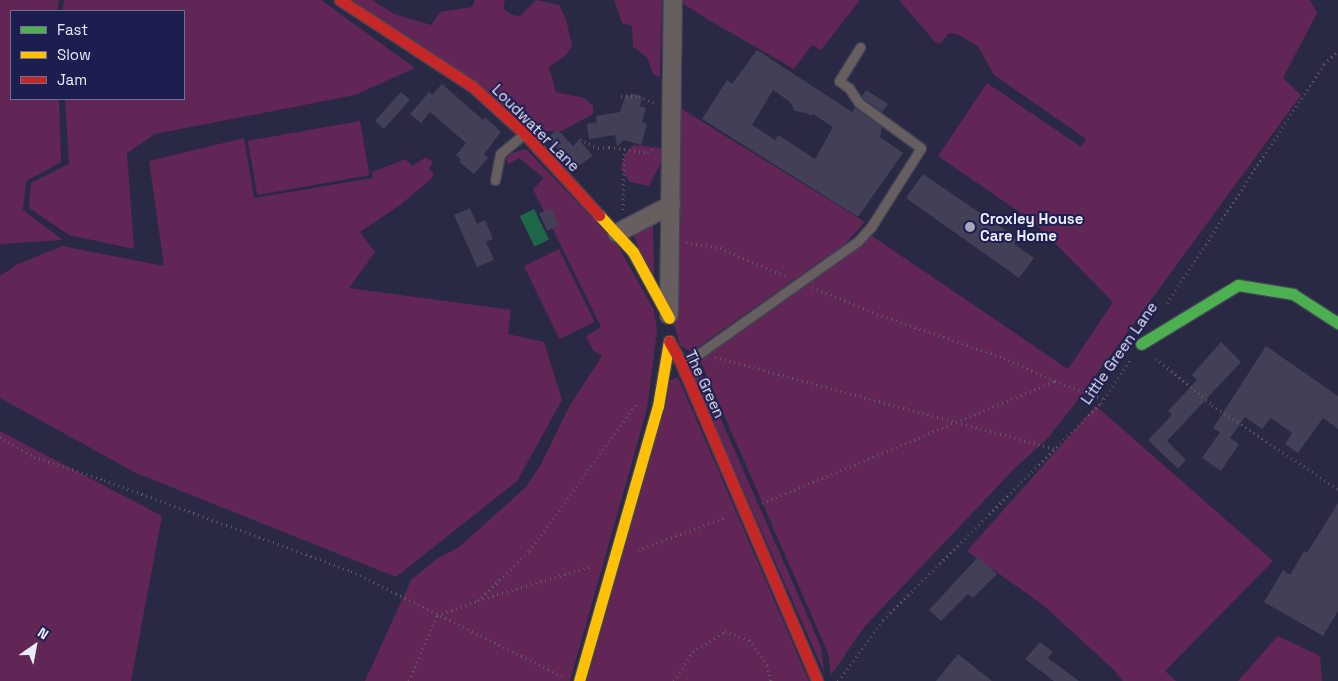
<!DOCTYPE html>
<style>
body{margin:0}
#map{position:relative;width:1338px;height:681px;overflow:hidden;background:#292944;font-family:"Space Grotesk",sans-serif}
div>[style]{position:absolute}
.green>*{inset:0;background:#612655;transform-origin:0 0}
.water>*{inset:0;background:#1f6749;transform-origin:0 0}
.building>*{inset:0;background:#433f56;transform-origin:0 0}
.path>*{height:3px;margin-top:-1.5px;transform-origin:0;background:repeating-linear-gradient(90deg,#605a60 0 1px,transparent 0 5px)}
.roads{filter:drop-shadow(1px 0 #434357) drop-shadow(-1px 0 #434357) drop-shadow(0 1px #434357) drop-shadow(0 -1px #434357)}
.lane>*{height:9px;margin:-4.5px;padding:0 4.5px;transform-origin:4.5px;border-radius:4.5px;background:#675e5f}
.street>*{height:18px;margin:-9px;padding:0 9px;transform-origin:9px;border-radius:9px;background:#675e5f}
.fast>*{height:11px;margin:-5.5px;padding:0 5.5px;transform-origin:5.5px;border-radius:5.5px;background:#4caf50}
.slow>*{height:11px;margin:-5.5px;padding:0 5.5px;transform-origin:5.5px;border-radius:5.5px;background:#ffc107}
.jam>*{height:11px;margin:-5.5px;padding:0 5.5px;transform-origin:5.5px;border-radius:5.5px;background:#c62828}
.dots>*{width:14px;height:14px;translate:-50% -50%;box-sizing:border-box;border:2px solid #1e1d50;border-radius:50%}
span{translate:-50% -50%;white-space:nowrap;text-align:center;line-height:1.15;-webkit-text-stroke:4px #1e1d50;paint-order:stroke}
.street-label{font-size:15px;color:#e9ecf9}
.poi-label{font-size:15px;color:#e9ecf9;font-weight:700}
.left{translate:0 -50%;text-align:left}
.legend{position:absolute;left:10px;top:10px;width:175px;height:90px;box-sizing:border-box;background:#1e1d50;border:1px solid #6f7094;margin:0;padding:6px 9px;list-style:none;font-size:15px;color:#e9ecf9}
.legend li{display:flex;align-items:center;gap:10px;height:25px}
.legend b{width:25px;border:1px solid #6f7094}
.north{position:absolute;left:10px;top:621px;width:50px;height:50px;-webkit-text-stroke:4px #1e1d50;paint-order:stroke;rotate:33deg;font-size:14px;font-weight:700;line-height:20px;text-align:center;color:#e9ecf9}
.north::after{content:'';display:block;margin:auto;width:18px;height:22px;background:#e9ecf9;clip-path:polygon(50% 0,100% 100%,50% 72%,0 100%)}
</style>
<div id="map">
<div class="green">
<div style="clip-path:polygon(0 0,59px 0,57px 11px,11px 11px,11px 99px,59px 99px,61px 162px,26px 181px,23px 210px,63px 240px,0 244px)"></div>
<div style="clip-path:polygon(64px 0,321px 0,415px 68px,355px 95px,155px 134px,127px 153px,134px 249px,69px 235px,29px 208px,31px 183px,69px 164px,65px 99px,184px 99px,184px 11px,62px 11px)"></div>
<div style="clip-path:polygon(353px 0,372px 0,394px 14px,431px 25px,440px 12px,472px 7px,475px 0,505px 0,503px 9px,512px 15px,520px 16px,536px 0,559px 5px,566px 19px,572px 46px,566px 55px,549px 67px,556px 92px,584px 98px,593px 106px,593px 114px,562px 131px,544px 131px,534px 137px)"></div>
<div style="clip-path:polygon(614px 0,662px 0,660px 77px,653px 74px,647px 57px,633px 47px,632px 26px,622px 23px)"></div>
<div style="clip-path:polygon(682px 0,860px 0,821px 50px,812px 45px,794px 69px,712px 22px,682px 3px)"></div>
<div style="clip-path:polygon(899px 0,1310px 0,1317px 13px,1283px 78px,1301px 95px,1074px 405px,1046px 440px,1016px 467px,865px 626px,831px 675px,828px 653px,700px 360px,717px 345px,872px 236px,1068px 369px,1113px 302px,1034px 222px,938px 156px,987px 83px,1081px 147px,1086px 139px,994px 75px,978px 46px,957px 34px,949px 33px,940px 44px,934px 41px)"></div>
<div style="clip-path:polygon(680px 108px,865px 222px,845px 244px,691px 352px,680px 345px,672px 317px)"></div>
<div style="left:360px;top:121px;width:55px;height:114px;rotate:80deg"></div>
<div style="clip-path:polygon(244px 138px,254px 198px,373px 178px,372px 172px,406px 159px,412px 166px,426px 157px,433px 162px,429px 169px,434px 174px,430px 180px,400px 205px,360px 232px,375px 252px,349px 288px,511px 310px,508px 334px,544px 342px,562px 400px,517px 481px,396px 577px,136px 473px,0 398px,0 276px,16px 265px,62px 246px,164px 266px,149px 161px)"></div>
<div style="clip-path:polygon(633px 145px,662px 148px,666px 153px,649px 186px,630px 182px,621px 169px,625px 154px)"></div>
<div style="clip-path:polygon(522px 150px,527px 150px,617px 244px,654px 310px,657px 331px,647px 409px,570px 681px,365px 681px,411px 580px,438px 558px,459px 547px,526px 487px,540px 466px,570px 405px,602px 356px,593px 350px,586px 336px,601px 327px,533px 189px,544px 178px,519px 158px,509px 164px,506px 159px,512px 153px)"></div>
<div style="clip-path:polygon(653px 224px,654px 275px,649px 272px,630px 227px)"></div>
<div style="left:559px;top:249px;width:81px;height:39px;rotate:64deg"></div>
<div style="clip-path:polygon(693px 356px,821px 647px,824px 672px,689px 367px)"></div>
<div style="clip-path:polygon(678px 377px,809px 681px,579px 681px,662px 383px)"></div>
<div style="clip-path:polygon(1096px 406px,1273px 561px,1165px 671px,1176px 681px,1123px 681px,1114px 670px,1043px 605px,967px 551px)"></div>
<div style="clip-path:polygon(0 431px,162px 516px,131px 681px,0 681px)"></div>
<div style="clip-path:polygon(1278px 636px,1320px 656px,1322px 681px,1238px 681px)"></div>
</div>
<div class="water">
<div style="left:534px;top:209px;width:34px;height:16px;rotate:64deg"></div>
</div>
<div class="building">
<div style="clip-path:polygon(evenodd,757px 50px,852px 112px,855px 108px,882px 127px,880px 137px,903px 153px,858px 217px,702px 119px,727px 80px,732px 84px,757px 50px,773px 90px,789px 101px,795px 111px,806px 113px,812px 116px,813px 114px,833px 127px,815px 159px,778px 135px,775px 140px,752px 125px,773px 90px)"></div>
<div style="clip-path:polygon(442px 84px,483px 120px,485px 117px,501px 132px,484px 154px,488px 158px,474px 174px,459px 162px,461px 160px,456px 155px,466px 143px,430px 112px,421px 123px,410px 114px,429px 92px,432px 95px)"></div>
<div style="clip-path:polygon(866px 90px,888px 104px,882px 112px,864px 99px,862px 96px)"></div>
<div style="left:401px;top:92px;width:12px;height:39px;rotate:42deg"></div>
<div style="clip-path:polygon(631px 93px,642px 97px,640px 106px,646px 108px,642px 122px,647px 124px,641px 145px,624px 140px,617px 146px,615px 135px,589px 139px,587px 124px,597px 122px,596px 116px,620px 112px,626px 94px,630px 96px)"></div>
<div style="clip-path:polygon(557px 129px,573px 146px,579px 140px,593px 156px,575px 168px,548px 138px)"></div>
<div style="clip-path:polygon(923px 174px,1018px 239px,1014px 244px,1034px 258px,1019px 278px,906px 198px)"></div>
<div style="clip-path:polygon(470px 208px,477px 224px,485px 220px,493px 239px,486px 242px,494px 260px,477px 267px,454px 215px)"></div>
<div style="left:551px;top:208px;width:19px;height:13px;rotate:65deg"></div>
<div style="clip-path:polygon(1221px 342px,1241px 362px,1167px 441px,1186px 460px,1178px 469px,1148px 440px,1172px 415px,1168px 411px,1197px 380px,1192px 375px)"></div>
<div style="clip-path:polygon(1266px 346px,1338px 396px,1338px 429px,1323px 418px,1298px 453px,1285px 444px,1292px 433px,1271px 418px,1262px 429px,1245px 417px,1230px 438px,1239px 444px,1221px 471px,1202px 458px,1220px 432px,1213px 428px)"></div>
<div style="clip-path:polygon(1338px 503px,1338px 611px,1323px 636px,1264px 602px,1283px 570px,1290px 575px,1304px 551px,1307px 553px)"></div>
<div style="clip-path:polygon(978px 557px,997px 574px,973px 598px,968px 594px,941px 621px,929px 610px)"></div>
<div style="clip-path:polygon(1040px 642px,1053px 652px,1048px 658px,1079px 681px,1054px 681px,1025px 659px)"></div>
<div style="clip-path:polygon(958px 654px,992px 681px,936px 681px)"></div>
</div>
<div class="path">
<div style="left:621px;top:96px;width:18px"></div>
<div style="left:639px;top:96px;width:19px;rotate:25deg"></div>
<div style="left:580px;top:139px;width:20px;rotate:27deg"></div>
<div style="left:598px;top:148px;width:11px;rotate:-5deg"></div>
<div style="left:609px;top:147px;width:15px;rotate:8deg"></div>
<div style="left:624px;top:149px;width:61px;rotate:90.9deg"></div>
<div style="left:624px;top:149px;width:24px;rotate:9deg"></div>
<div style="left:648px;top:153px;width:10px;rotate:-45deg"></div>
<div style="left:686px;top:242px;width:35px;rotate:10deg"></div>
<div style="left:720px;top:248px;width:74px;rotate:23.1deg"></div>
<div style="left:812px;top:287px;width:70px;rotate:22.6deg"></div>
<div style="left:877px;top:314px;width:134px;rotate:19.1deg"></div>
<div style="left:1004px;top:358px;width:56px;rotate:24.3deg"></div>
<div style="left:1167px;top:303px;width:286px;rotate:-56.7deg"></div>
<div style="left:1324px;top:64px;width:19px;rotate:-43deg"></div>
<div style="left:715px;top:357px;width:352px;rotate:15.1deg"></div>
<div style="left:1156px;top:358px;width:73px;rotate:40deg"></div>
<div style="left:1212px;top:405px;width:151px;rotate:33.7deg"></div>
<div style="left:0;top:437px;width:39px;rotate:30deg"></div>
<div style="left:34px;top:457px;width:74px;rotate:18.2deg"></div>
<div style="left:104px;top:480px;width:263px;rotate:20.2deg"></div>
<div style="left:351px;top:571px;width:236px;rotate:26.5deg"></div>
<div style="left:762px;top:503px;width:317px;rotate:-22.6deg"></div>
<div style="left:1055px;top:381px;width:51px;rotate:20.6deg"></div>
<div style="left:638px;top:550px;width:94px;rotate:-20.6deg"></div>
<div style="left:478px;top:600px;width:119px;rotate:-16.6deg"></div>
<div style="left:409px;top:681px;width:72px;rotate:-67deg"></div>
<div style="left:437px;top:615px;width:43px;rotate:-18.9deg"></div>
<div style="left:478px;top:601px;width:71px;rotate:-44.4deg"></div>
<div style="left:529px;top:551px;width:181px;rotate:-53.8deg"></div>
<div style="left:674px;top:681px;width:35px;rotate:-57deg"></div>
<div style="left:693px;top:652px;width:38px;rotate:-33deg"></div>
<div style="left:725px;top:631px;width:26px;rotate:21deg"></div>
<div style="left:749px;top:640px;width:31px;rotate:54deg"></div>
<div style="left:767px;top:665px;width:16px;rotate:76deg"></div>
<div style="left:838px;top:681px;width:76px;rotate:-53.6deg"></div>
<div style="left:883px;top:620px;width:308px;rotate:-44.9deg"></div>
<div style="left:1101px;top:403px;width:53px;rotate:-55.7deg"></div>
</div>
<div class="roads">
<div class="lane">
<div style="left:495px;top:180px;width:26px;rotate:-79deg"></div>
<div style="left:500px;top:154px;width:30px;rotate:-40deg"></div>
<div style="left:681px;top:363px;width:21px;rotate:-28deg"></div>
<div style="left:700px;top:353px;width:194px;rotate:-35.3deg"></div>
<div style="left:858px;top:241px;width:19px;rotate:-47deg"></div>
<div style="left:871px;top:227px;width:93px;rotate:-57.7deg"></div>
<div style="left:921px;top:148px;width:77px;rotate:-144deg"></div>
<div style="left:859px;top:103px;width:18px;rotate:-124deg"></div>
<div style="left:849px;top:88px;width:12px;rotate:-145deg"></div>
<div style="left:839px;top:81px;width:40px;rotate:-58deg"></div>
</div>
<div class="street">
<div style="left:617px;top:233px;width:61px;rotate:-27.4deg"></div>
<div style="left:669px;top:315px;width:315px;rotate:-89.3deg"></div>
</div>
<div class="fast">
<div style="left:1141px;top:344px;width:114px;rotate:-31.3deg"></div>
<div style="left:1238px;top:285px;width:56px;rotate:9.3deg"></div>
<div style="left:1293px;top:294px;width:54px;rotate:32.8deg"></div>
</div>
<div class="slow">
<div style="left:599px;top:215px;width:50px;rotate:47.4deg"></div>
<div style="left:633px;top:252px;width:75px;rotate:61.4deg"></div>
<div style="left:579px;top:681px;width:286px;rotate:-74deg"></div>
<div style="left:658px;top:406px;width:66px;rotate:-80.4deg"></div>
</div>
<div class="jam">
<div style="left:340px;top:0;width:158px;rotate:33.1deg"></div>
<div style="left:472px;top:86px;width:72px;rotate:42.2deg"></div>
<div style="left:525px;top:134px;width:110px;rotate:47.6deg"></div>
<div style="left:669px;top:341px;width:25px;rotate:61deg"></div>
<div style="left:681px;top:363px;width:346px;rotate:66.8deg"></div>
</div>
</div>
<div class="dots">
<div style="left:970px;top:227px;background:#a6a8ba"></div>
</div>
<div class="street-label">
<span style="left:536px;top:128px;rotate:45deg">Loudwater Lane</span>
<span style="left:1119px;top:353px;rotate:-55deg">Little Green Lane</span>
<span style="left:705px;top:384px;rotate:65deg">The Green</span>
</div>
<div class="poi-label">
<span class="left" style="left:980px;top:227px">Croxley House<br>Care Home</span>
</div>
<ul class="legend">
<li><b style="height:6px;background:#4caf50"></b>Fast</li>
<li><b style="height:6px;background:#ffc107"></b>Slow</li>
<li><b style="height:6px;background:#c62828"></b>Jam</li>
</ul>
<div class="north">N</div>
</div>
